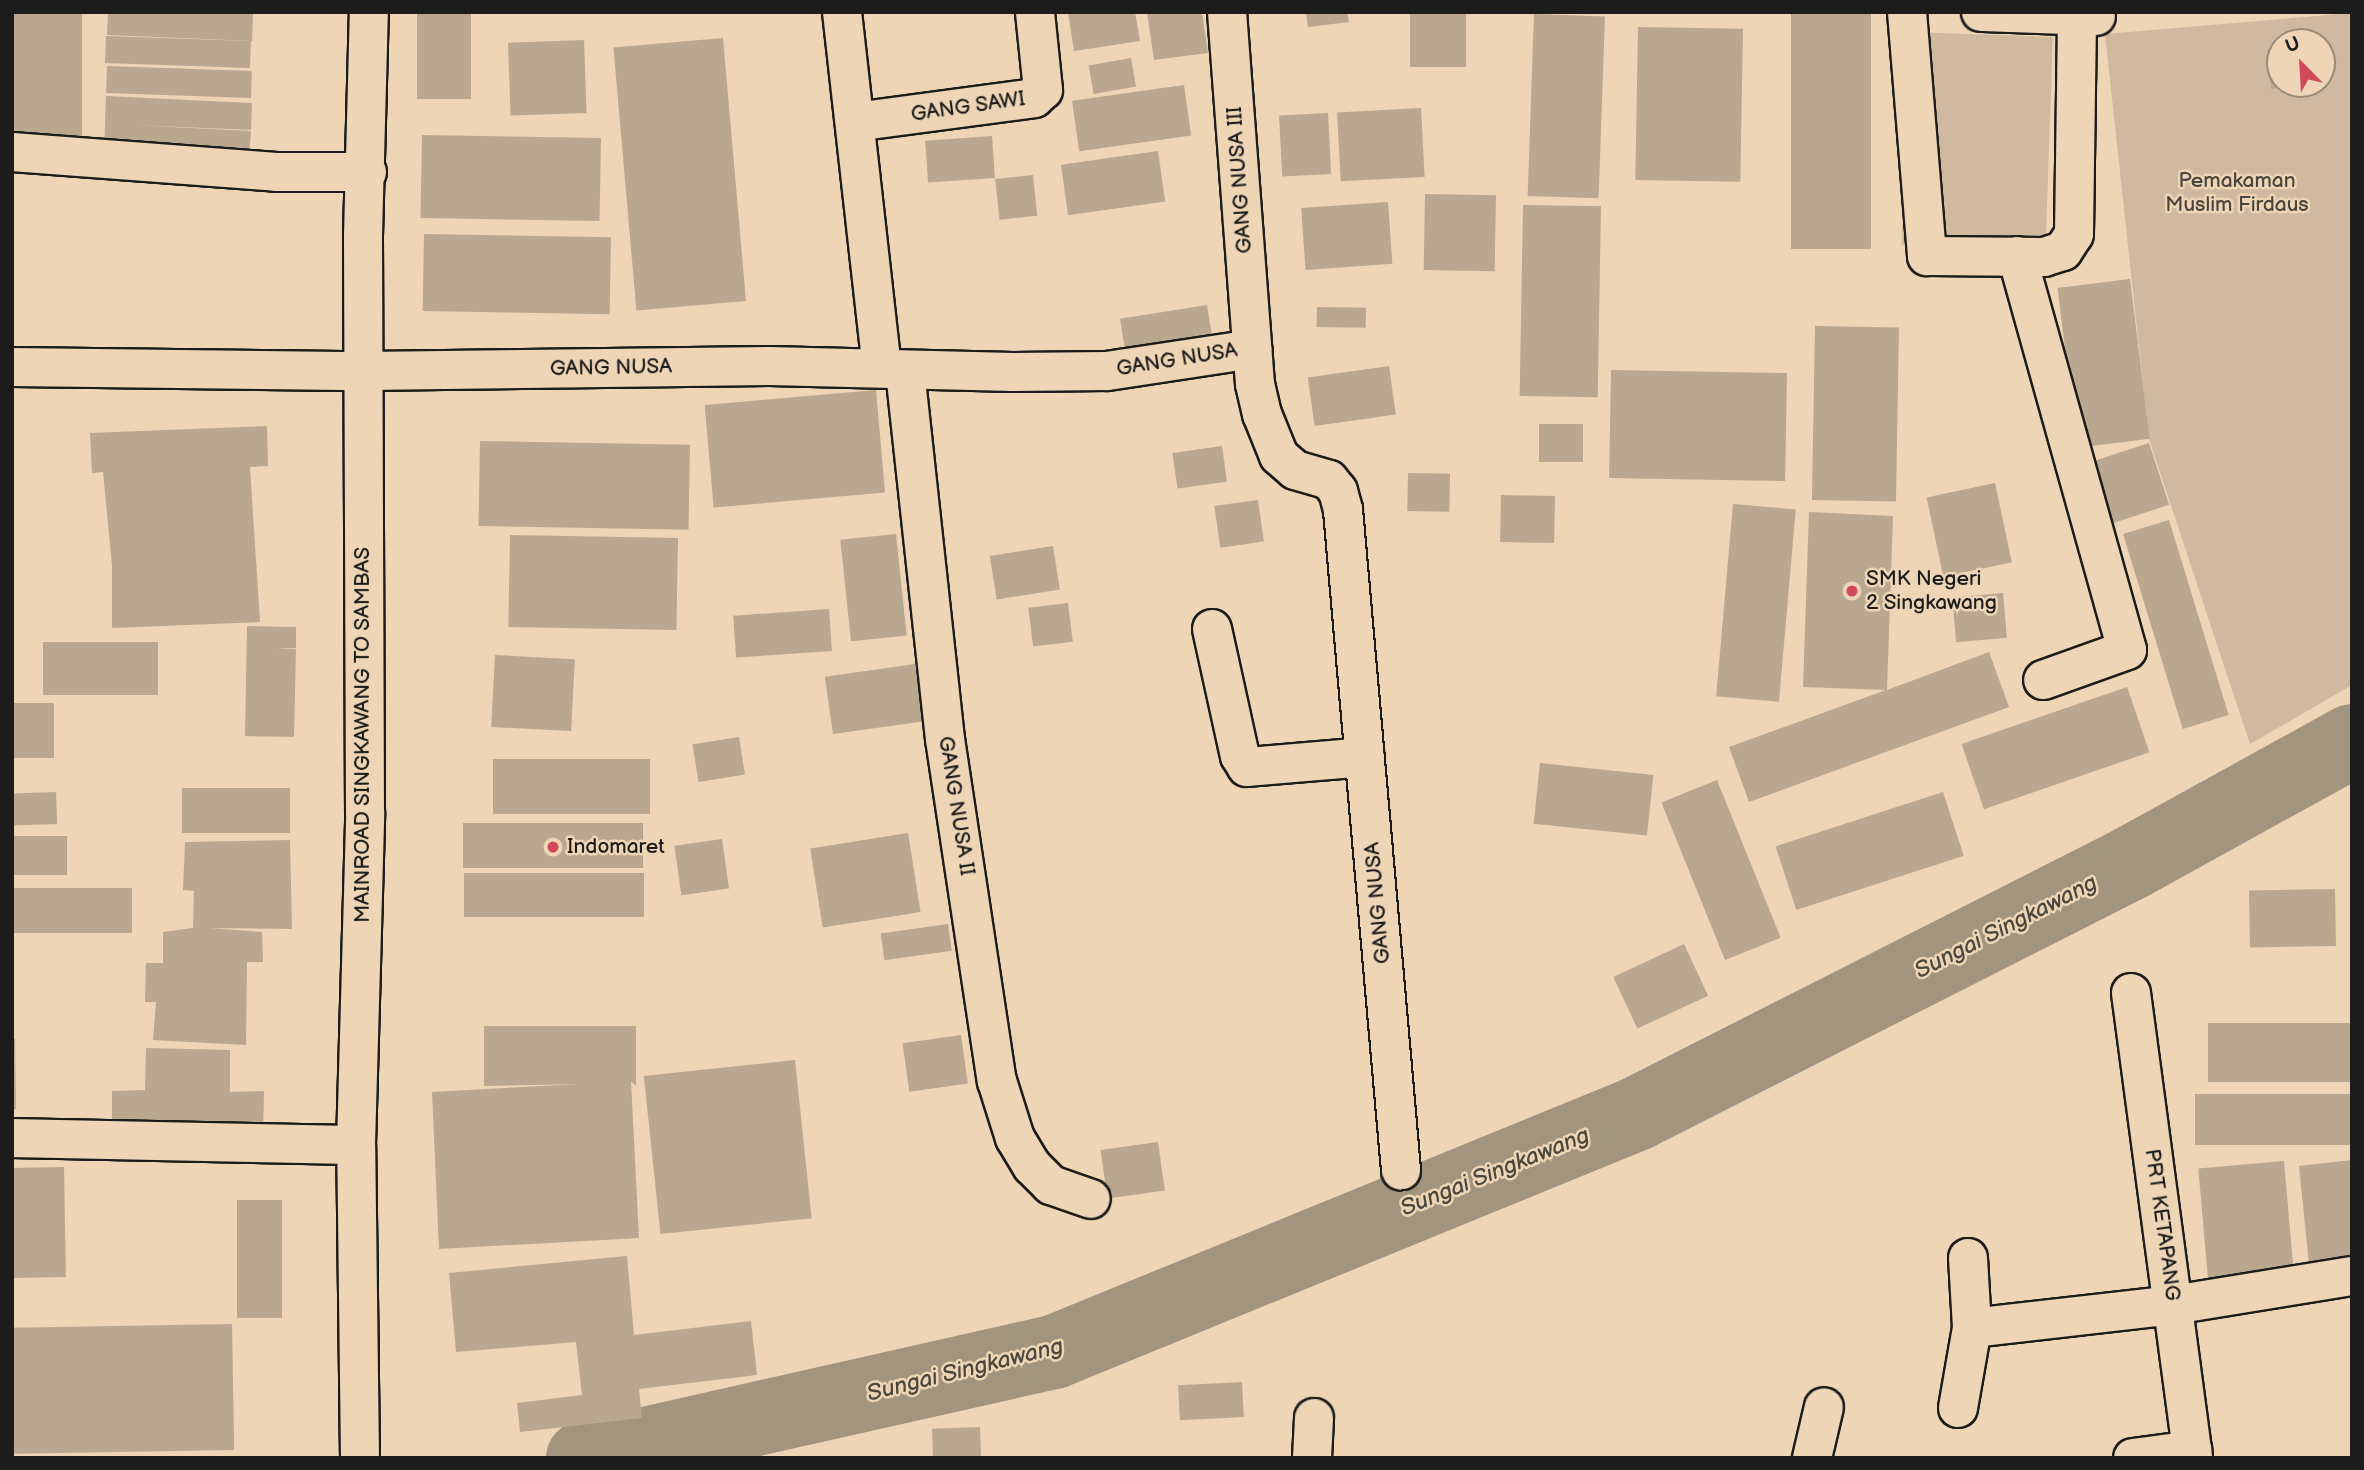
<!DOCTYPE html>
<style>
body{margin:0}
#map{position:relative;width:2364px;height:1470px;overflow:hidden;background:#edd5b5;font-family:"Balsamiq Sans",sans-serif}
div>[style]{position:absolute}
.green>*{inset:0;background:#cfba9f;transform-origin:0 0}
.river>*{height:74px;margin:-37px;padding:0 37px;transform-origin:37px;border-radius:37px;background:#a2947e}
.building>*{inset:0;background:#b9a78f;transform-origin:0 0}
.roads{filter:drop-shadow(2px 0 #1c1c1c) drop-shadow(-2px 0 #1c1c1c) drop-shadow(0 2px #1c1c1c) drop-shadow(0 -2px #1c1c1c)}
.minor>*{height:38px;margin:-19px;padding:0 19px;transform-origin:19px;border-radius:19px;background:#edd5b5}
.dots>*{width:19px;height:19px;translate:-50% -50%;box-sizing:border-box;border:4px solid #edd5b5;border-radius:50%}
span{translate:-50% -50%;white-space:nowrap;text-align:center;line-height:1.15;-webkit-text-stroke:5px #edd5b5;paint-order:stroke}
.street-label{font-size:21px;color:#1c1c1c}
.park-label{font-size:21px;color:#49443d}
.poi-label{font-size:21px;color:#1c1c1c}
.left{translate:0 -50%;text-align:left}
.water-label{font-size:23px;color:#4b463e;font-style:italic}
.frame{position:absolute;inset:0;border:14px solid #1c1c1c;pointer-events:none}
.north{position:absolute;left:2266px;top:28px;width:70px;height:70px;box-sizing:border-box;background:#edd5b5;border:2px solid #998b78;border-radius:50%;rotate:336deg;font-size:19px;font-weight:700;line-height:28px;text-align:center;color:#1c1c1c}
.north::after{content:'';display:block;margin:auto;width:24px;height:32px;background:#d1495b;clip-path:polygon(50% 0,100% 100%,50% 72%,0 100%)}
</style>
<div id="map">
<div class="green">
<div style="clip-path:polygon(evenodd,2352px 13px,2352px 685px,2250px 744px,2149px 439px,2105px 34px,2352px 13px,2280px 42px,2322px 42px,2322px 84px,2280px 84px,2280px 42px)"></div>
<div style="left:1909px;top:32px;width:144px;height:213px;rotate:2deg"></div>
</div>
<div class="river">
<div style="left:583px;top:1458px;width:483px;rotate:-12.7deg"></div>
<div style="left:1054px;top:1352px;width:629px;rotate:-22.24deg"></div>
<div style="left:1636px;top:1114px;width:555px;rotate:-26.89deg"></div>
<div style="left:2131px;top:863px;width:252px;rotate:-28.9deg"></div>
</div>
<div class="building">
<div style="left:12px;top:12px;width:70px;height:132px"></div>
<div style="clip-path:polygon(108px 12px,253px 14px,252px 41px,107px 35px)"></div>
<div style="left:417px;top:12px;width:54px;height:87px"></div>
<div style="clip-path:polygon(1068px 12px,1135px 12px,1140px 41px,1074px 51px)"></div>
<div style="clip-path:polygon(1147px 12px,1202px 12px,1208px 53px,1154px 60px)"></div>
<div style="clip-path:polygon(1306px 12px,1347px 12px,1349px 22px,1308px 27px)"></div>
<div style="left:1410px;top:12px;width:56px;height:55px"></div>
<div style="left:1791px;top:12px;width:80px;height:237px"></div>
<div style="left:1534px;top:14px;width:71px;height:182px;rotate:2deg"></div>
<div style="left:1638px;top:27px;width:105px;height:153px;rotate:1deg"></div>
<div style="left:106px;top:36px;width:145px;height:27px;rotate:2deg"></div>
<div style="left:723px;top:38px;width:264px;height:110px;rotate:85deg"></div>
<div style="left:584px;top:40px;width:73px;height:76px;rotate:88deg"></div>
<div style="clip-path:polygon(2280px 49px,2280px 84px,2298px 86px,2271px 89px,2267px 50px)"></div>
<div style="left:1131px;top:58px;width:29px;height:43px;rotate:80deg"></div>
<div style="left:107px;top:66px;width:145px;height:27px;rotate:2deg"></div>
<div style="left:1184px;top:85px;width:51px;height:113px;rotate:82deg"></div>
<div style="clip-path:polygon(106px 96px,252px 103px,251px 130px,132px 125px,251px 131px,249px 158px,104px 152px)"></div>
<div style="left:1421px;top:108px;width:69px;height:84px;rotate:87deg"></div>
<div style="left:1328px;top:113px;width:61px;height:49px;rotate:87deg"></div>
<div style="left:422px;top:135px;width:179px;height:83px;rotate:1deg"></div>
<div style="left:992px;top:136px;width:42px;height:67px;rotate:86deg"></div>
<div style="left:1158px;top:151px;width:51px;height:98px;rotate:82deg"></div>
<div style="left:1033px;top:175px;width:41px;height:38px;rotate:84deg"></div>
<div style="left:1425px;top:194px;width:71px;height:76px;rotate:1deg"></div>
<div style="left:1388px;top:202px;width:62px;height:87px;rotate:86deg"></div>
<div style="left:1523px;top:205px;width:78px;height:191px;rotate:1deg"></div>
<div style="left:424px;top:234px;width:187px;height:77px;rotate:1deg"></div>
<div style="left:2130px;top:279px;width:161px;height:73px;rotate:83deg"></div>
<div style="left:1207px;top:305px;width:45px;height:88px;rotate:81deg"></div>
<div style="left:1317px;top:307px;width:49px;height:20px;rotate:1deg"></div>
<div style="left:1815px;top:326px;width:84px;height:174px;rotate:1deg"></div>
<div style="left:1389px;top:366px;width:49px;height:82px;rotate:82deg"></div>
<div style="left:1611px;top:370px;width:176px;height:108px;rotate:1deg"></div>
<div style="left:876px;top:390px;width:103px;height:172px;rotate:85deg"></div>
<div style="left:1539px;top:424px;width:44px;height:38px"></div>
<div style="clip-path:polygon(267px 426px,268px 466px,250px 467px,260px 622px,112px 628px,112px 565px,103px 472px,92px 473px,90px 433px)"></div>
<div style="left:480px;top:441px;width:210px;height:85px;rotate:1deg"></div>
<div style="left:2149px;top:443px;width:65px;height:66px;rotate:72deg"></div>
<div style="left:1222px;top:446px;width:36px;height:50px;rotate:82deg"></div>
<div style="left:1408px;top:473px;width:42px;height:38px;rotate:1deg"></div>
<div style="left:1995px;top:483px;width:81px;height:70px;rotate:78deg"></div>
<div style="left:1501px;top:495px;width:54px;height:47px;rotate:1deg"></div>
<div style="left:1258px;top:500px;width:42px;height:44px;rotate:82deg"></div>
<div style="left:1733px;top:504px;width:63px;height:193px;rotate:5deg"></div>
<div style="clip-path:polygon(1809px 512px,1893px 516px,1887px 690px,1989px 652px,2009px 707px,1749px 802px,1729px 747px,1886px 690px,1803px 687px)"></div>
<div style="left:2169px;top:520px;width:204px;height:48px;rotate:73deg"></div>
<div style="left:896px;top:534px;width:102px;height:56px;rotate:84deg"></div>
<div style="left:510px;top:535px;width:168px;height:92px;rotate:1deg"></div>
<div style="left:1053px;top:546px;width:44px;height:64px;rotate:81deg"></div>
<div style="left:2003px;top:593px;width:45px;height:51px;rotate:85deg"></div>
<div style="left:1068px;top:603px;width:39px;height:40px;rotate:83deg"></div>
<div style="left:829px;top:609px;width:42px;height:96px;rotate:86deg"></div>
<div style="clip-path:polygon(247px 626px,296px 627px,296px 648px,275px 648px,296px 649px,294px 737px,245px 736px)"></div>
<div style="left:158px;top:642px;width:53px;height:115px;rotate:90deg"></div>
<div style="left:495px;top:655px;width:80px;height:72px;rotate:3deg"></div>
<div style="left:915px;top:664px;width:58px;height:91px;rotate:82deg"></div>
<div style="left:2127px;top:687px;width:69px;height:175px;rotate:71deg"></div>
<div style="left:12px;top:703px;width:42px;height:55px"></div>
<div style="left:739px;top:737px;width:38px;height:47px;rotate:81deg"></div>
<div style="left:650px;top:759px;width:55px;height:157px;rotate:90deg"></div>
<div style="left:1540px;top:763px;width:114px;height:61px;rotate:6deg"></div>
<div style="left:1717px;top:780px;width:170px;height:60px;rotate:68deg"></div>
<div style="left:182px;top:788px;width:108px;height:45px"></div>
<div style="left:56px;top:792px;width:32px;height:44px;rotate:88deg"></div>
<div style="left:1943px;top:792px;width:67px;height:176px;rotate:72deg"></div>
<div style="left:643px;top:823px;width:45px;height:180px;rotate:90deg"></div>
<div style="left:908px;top:833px;width:80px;height:99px;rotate:81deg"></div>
<div style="left:12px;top:836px;width:55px;height:39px"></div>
<div style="left:722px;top:839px;width:50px;height:48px;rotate:82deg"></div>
<div style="clip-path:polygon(290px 840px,292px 929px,210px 928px,262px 932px,263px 962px,247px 962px,246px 1045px,153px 1040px,156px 1002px,145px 1002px,146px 963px,163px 963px,163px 932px,193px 928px,194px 891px,183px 890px,185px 842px)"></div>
<div style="left:644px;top:873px;width:44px;height:180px;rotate:90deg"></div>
<div style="left:132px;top:888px;width:45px;height:120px;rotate:90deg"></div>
<div style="left:2335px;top:889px;width:57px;height:86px;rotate:89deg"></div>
<div style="left:948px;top:924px;width:27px;height:68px;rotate:82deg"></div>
<div style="left:1684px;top:944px;width:57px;height:78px;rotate:65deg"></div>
<div style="left:2352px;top:1023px;width:59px;height:144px;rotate:90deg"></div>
<div style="clip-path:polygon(484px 1026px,636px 1026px,636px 1086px,631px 1081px,639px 1238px,439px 1249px,432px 1092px,579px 1084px,484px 1086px)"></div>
<div style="left:961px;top:1035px;width:49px;height:59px;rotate:82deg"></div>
<div style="clip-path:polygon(12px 1039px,15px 1039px,16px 1109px,12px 1110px)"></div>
<div style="clip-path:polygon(146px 1048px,230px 1050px,230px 1092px,264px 1091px,263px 1136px,112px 1135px,112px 1091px,145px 1090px)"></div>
<div style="left:795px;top:1060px;width:159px;height:152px;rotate:84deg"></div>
<div style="left:2352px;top:1094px;width:51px;height:157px;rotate:90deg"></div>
<div style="left:1158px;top:1142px;width:49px;height:58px;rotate:82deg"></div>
<div style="clip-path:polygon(2352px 1160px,2352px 1270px,2310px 1274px,2299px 1166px)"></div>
<div style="left:2284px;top:1161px;width:114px;height:86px;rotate:85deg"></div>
<div style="left:64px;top:1167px;width:110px;height:52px;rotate:89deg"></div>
<div style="left:237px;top:1200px;width:45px;height:118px"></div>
<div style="clip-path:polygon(627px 1256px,634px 1335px,751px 1321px,757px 1375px,639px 1389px,642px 1418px,520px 1432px,517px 1403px,582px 1395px,576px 1342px,456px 1352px,449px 1273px)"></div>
<div style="left:232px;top:1324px;width:126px;height:220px;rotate:89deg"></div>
<div style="left:1242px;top:1382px;width:35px;height:64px;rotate:87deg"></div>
<div style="left:980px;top:1427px;width:29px;height:48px;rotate:88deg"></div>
</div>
<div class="roads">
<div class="minor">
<div style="left:842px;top:12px;width:358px;rotate:83.6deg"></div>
<div style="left:1227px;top:12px;width:373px;rotate:85.7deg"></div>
<div style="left:1255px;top:384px;width:31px;rotate:77deg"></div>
<div style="left:1262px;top:414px;width:45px;rotate:68deg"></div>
<div style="left:1279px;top:456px;width:21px;rotate:41deg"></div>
<div style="left:1295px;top:470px;width:35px;rotate:16deg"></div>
<div style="left:1329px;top:480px;width:14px;rotate:51deg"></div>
<div style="left:1338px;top:491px;width:20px;rotate:75deg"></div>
<div style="left:1343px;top:510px;width:663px;rotate:84.98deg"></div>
<div style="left:1907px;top:12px;width:245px;rotate:85.3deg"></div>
<div style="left:1927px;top:256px;width:117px;rotate:0.5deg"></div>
<div style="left:2044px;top:257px;width:20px;rotate:-18deg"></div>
<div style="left:2063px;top:251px;width:20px;rotate:-57deg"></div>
<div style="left:2074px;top:234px;width:218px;rotate:-89.2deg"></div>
<div style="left:1981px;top:12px;width:115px;rotate:2deg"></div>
<div style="left:855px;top:122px;width:181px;rotate:-7.6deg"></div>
<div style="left:1034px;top:98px;width:12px;rotate:-42deg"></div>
<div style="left:1043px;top:90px;width:78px;rotate:-95.9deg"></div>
<div style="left:12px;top:152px;width:265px;rotate:4.3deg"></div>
<div style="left:276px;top:172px;width:91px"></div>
<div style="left:2017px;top:256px;width:409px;rotate:74.4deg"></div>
<div style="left:2127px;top:650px;width:89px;rotate:160.3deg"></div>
<div style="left:12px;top:367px;width:352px;rotate:0.7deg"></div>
<div style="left:364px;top:371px;width:405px;rotate:-0.7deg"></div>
<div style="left:769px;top:366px;width:244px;rotate:1.4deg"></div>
<div style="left:1013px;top:372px;width:94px;rotate:-0.6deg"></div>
<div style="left:1107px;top:371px;width:147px;rotate:-8.6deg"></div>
<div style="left:905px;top:371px;width:370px;rotate:83.8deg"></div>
<div style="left:945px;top:739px;width:346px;rotate:81.4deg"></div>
<div style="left:997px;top:1081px;width:60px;rotate:72.5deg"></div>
<div style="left:1015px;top:1138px;width:33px;rotate:59deg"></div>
<div style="left:1032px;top:1166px;width:27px;rotate:45deg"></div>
<div style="left:1051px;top:1185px;width:42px;rotate:19.3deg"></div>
<div style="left:1212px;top:629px;width:130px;rotate:77.6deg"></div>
<div style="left:1240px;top:756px;width:13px;rotate:58deg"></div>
<div style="left:1247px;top:767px;width:118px;rotate:-4.8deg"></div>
<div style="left:2131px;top:993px;width:469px;rotate:82.4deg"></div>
<div style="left:12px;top:1138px;width:344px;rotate:1.2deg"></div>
<div style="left:1968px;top:1258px;width:70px;rotate:86.7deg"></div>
<div style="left:1958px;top:1408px;width:81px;rotate:-80.1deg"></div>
<div style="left:1972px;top:1328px;width:202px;rotate:-6.5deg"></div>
<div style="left:2173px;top:1305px;width:181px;rotate:-9.2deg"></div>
<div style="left:360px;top:1458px;width:313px;rotate:-90.7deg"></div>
<div style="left:356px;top:1145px;width:332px;rotate:-88.4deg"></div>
<div style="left:365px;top:813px;width:577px;rotate:-90.2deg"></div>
<div style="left:363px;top:236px;width:224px;rotate:-88.5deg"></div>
<div style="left:1312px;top:1458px;width:40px;rotate:-87.1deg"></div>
<div style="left:1812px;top:1458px;width:52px;rotate:-76.8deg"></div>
<div style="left:2133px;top:1458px;width:60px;rotate:-7.7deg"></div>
</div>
</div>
<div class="dots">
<div style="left:1852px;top:591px;background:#d1495b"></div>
<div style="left:553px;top:847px;background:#d1495b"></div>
</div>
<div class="street-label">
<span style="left:968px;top:107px;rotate:-8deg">GANG SAWI</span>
<span style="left:1240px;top:180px;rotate:-94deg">GANG NUSA III</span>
<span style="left:1177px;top:360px;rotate:-9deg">GANG NUSA</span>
<span style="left:611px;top:368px;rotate:-1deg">GANG NUSA</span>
<span style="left:363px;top:735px;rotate:-90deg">MAINROAD SINGKAWANG TO SAMBAS</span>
<span style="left:956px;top:806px;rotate:81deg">GANG NUSA II</span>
<span style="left:1378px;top:903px;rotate:-95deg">GANG NUSA</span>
<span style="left:2162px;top:1225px;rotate:82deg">PRT KETAPANG</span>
</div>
<div class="park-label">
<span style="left:2237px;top:193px">Pemakaman<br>Muslim Firdaus</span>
</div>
<div class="poi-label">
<span class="left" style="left:1866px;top:591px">SMK Negeri<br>2 Singkawang</span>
<span class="left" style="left:567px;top:847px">Indomaret</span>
</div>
<div class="water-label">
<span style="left:2006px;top:927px;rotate:-27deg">Sungai Singkawang</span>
<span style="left:1495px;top:1172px;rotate:-22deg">Sungai Singkawang</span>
<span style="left:965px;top:1370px;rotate:-14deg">Sungai Singkawang</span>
</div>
<div class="frame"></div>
<div class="north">U</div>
</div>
